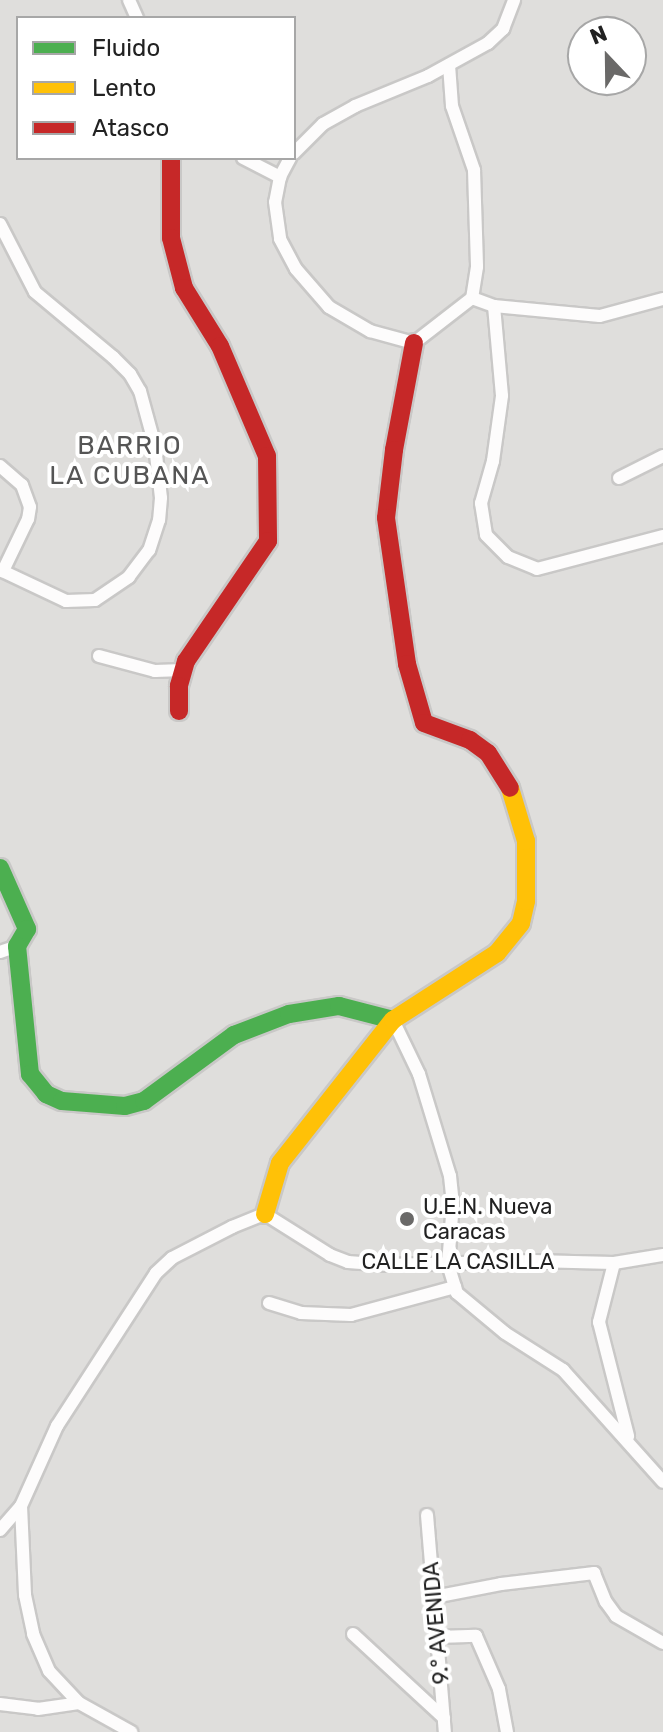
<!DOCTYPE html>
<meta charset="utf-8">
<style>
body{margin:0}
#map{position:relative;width:663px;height:1732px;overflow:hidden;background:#f0eeeb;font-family:Rubik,sans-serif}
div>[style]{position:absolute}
.residential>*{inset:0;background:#dfdedc}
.roads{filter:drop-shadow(2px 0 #c9c8c7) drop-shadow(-2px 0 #c9c8c7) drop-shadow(0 2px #c9c8c7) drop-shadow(0 -2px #c9c8c7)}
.street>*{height:12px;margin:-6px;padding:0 6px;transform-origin:6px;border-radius:6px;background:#fdfcfc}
.fast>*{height:18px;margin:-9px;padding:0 9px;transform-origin:9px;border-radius:9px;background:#4caf50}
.slow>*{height:18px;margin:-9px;padding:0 9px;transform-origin:9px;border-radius:9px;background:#ffc107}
.jam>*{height:18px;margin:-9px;padding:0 9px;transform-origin:9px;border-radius:9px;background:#c62828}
.dots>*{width:22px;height:22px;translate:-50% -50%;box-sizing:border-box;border:4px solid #fff;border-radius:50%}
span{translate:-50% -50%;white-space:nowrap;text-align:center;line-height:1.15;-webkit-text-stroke:8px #fff;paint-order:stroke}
.poi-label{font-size:22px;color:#222}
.left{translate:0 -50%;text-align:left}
.street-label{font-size:22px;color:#222}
.quarter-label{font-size:26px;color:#555;letter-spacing:2px}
.legend{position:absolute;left:16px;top:16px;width:280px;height:144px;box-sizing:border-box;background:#fff;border:2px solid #a7a7a7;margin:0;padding:10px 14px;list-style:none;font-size:24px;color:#222}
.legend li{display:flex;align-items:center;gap:16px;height:40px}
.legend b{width:40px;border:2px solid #a7a7a7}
.north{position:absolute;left:567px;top:16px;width:80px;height:80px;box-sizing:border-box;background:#fff;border:2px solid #a7a7a7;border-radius:50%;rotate:338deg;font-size:22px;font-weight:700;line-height:32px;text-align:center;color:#222}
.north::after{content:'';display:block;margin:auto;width:28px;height:36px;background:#6a6968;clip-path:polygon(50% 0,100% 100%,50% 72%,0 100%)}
</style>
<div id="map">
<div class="residential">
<div style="clip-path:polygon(evenodd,0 0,663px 0,663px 1732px,0 1732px,0 0,18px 18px,294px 18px,294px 158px,18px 158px,18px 18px,0 0,583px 32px,631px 32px,631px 80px,583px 80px,583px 32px)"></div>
</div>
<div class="roads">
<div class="street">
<div style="left:129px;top:0;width:20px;rotate:66deg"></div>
<div style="left:449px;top:65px;width:41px;rotate:85.8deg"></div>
<div style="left:452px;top:106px;width:68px;rotate:71deg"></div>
<div style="left:474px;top:170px;width:97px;rotate:88.2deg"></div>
<div style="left:477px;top:267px;width:31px;rotate:99deg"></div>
<div style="left:294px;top:153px;width:41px;rotate:-45deg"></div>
<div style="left:323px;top:124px;width:37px;rotate:-29deg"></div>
<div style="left:355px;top:106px;width:79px;rotate:-22.3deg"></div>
<div style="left:428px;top:76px;width:68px;rotate:-28.8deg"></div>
<div style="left:488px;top:43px;width:21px;rotate:-43deg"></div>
<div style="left:503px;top:29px;width:31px;rotate:-69deg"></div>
<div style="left:243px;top:158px;width:42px;rotate:27.2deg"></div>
<div style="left:290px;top:158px;width:21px;rotate:118deg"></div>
<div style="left:280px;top:177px;width:25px;rotate:101deg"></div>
<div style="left:275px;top:202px;width:37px;rotate:82deg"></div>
<div style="left:280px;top:239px;width:34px;rotate:62deg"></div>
<div style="left:296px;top:269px;width:50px;rotate:49deg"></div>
<div style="left:329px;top:307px;width:48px;rotate:30.3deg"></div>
<div style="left:370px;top:331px;width:46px;rotate:15.3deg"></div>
<div style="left:414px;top:343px;width:73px;rotate:-37.8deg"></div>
<div style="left:0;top:224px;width:76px;rotate:62.8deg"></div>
<div style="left:35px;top:292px;width:102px;rotate:39.8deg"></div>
<div style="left:113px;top:357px;width:24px;rotate:45deg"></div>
<div style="left:130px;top:374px;width:20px;rotate:60deg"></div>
<div style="left:140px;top:391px;width:57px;rotate:74.7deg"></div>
<div style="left:155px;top:446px;width:52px;rotate:83.4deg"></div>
<div style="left:161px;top:498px;width:22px;rotate:95deg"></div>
<div style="left:159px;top:520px;width:32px;rotate:108deg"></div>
<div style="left:149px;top:550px;width:34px;rotate:127deg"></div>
<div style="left:129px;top:577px;width:41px;rotate:145.9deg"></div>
<div style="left:95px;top:600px;width:29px;rotate:178deg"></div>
<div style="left:66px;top:601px;width:73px;rotate:-154.8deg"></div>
<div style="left:472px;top:298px;width:23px;rotate:20deg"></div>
<div style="left:494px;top:306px;width:106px;rotate:5.4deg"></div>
<div style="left:600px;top:316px;width:65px;rotate:-15.1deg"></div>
<div style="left:494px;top:306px;width:90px;rotate:84.9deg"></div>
<div style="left:502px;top:396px;width:66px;rotate:97.9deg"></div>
<div style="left:493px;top:461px;width:44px;rotate:105.9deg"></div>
<div style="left:481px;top:503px;width:32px;rotate:81deg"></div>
<div style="left:486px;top:535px;width:31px;rotate:45deg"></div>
<div style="left:508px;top:557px;width:31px;rotate:22deg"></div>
<div style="left:537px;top:569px;width:130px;rotate:-14.7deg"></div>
<div style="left:0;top:466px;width:29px;rotate:41deg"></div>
<div style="left:22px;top:485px;width:23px;rotate:70deg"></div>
<div style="left:30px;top:507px;width:12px;rotate:99deg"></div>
<div style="left:28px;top:519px;width:58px;rotate:115.7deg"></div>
<div style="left:619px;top:478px;width:49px;rotate:-26.6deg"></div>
<div style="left:99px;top:656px;width:58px;rotate:15deg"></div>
<div style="left:155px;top:671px;width:28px;rotate:-2deg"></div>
<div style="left:0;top:952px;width:18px;rotate:-19deg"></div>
<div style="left:393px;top:1020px;width:60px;rotate:64.3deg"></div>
<div style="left:419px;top:1074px;width:107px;rotate:73.1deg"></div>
<div style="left:450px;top:1176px;width:28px;rotate:84deg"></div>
<div style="left:453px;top:1204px;width:60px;rotate:94.8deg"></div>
<div style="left:448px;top:1264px;width:30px;rotate:73deg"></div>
<div style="left:457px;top:1293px;width:62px;rotate:39.8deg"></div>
<div style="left:505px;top:1333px;width:69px;rotate:32.5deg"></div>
<div style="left:563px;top:1370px;width:150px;rotate:48.2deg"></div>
<div style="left:614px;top:1263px;width:61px;rotate:104.3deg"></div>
<div style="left:599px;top:1322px;width:118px;rotate:75.7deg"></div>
<div style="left:269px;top:1303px;width:34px;rotate:17deg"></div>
<div style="left:301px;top:1313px;width:50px;rotate:2.3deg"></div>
<div style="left:351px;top:1315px;width:108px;rotate:-15.1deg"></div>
<div style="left:21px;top:1506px;width:89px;rotate:87.4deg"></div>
<div style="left:25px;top:1595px;width:40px;rotate:78deg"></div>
<div style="left:33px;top:1634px;width:40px;rotate:66.6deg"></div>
<div style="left:49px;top:1671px;width:44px;rotate:46.8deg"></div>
<div style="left:427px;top:1515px;width:218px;rotate:85.3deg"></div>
<div style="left:0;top:1530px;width:32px;rotate:-49deg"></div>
<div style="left:21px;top:1506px;width:88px;rotate:-65.8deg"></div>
<div style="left:57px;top:1426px;width:182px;rotate:-57.1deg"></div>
<div style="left:156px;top:1273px;width:22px;rotate:-43deg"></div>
<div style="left:172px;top:1258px;width:68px;rotate:-27.3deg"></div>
<div style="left:232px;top:1227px;width:35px;rotate:-22deg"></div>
<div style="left:265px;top:1214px;width:77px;rotate:32.2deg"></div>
<div style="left:330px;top:1255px;width:19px;rotate:21deg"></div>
<div style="left:348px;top:1262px;width:40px;rotate:4.3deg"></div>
<div style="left:388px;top:1265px;width:145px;rotate:-1.6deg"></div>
<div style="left:533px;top:1261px;width:81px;rotate:1.4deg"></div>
<div style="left:614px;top:1263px;width:50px;rotate:-9.3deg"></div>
<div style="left:434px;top:1597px;width:68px;rotate:-11deg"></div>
<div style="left:501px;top:1584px;width:94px;rotate:-6.7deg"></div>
<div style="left:594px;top:1573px;width:31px;rotate:68deg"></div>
<div style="left:606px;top:1602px;width:17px;rotate:54deg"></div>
<div style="left:616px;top:1616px;width:54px;rotate:29.9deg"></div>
<div style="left:353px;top:1634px;width:124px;rotate:42.7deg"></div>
<div style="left:438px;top:1637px;width:38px;rotate:-2deg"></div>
<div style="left:476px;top:1636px;width:58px;rotate:66.5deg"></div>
<div style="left:499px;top:1689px;width:44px;rotate:79.5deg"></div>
<div style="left:0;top:1704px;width:38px;rotate:7deg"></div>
<div style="left:38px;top:1709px;width:41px;rotate:-8.3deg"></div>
<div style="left:79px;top:1703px;width:60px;rotate:29.1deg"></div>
</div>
<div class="fast">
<div style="left:0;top:868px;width:67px;rotate:66.1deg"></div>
<div style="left:27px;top:929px;width:20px;rotate:120deg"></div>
<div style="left:17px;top:946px;width:129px;rotate:84.2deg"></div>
<div style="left:30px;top:1074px;width:26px;rotate:51deg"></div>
<div style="left:46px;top:1094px;width:17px;rotate:24deg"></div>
<div style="left:62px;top:1101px;width:63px;rotate:4.5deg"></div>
<div style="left:125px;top:1106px;width:20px;rotate:-15deg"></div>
<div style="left:144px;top:1101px;width:112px;rotate:-36.3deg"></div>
<div style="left:234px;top:1035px;width:59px;rotate:-20.9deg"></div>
<div style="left:289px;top:1014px;width:51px;rotate:-9.1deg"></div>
<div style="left:339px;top:1006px;width:56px;rotate:14.5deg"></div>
</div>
<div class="slow">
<div style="left:265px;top:1214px;width:53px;rotate:-73.6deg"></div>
<div style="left:280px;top:1163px;width:182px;rotate:-51.7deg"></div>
<div style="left:393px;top:1020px;width:124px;rotate:-32.8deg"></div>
<div style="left:497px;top:953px;width:38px;rotate:-51deg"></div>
<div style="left:521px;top:923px;width:23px;rotate:-77deg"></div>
<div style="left:526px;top:901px;width:60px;rotate:-90deg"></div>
<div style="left:526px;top:841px;width:55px;rotate:-106.8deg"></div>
</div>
<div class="jam">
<div style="left:171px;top:158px;width:80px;rotate:90deg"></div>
<div style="left:171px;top:238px;width:52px;rotate:75.4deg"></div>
<div style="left:184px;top:288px;width:68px;rotate:58.2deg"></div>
<div style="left:220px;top:346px;width:120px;rotate:66.9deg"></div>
<div style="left:267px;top:456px;width:85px;rotate:89.3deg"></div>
<div style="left:268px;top:541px;width:145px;rotate:124.3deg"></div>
<div style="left:186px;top:661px;width:26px;rotate:106deg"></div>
<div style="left:179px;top:686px;width:25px;rotate:90deg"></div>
<div style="left:414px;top:343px;width:109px;rotate:100.6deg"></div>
<div style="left:394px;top:450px;width:68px;rotate:96.7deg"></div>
<div style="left:386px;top:518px;width:148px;rotate:81.8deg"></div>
<div style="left:407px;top:664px;width:61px;rotate:73.9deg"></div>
<div style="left:424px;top:723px;width:49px;rotate:20.3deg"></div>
<div style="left:470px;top:740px;width:22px;rotate:36deg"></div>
<div style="left:488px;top:753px;width:41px;rotate:57.8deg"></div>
</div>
</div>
<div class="dots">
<div style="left:407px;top:1219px;background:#6a6968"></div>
</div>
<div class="poi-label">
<span class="left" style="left:423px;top:1219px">U.E.N. Nueva<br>Caracas</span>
</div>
<div class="street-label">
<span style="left:458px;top:1262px">CALLE LA CASILLA</span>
<span style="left:436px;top:1623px;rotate:-95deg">9.° AVENIDA</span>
</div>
<div class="quarter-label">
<span style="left:130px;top:461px">BARRIO<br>LA CUBANA</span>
</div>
<ul class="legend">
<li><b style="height:10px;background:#4caf50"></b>Fluido</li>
<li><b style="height:10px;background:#ffc107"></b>Lento</li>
<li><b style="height:10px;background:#c62828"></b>Atasco</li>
</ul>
<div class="north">N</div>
</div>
